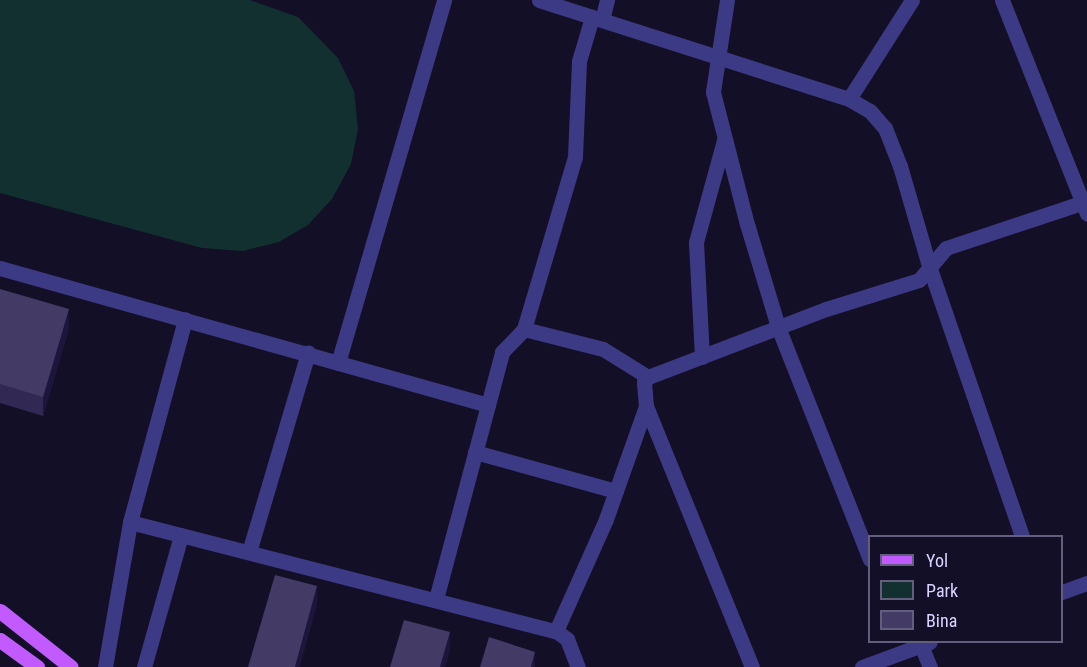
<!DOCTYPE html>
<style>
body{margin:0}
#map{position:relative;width:1087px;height:667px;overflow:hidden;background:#130f26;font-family:"Roboto Condensed",sans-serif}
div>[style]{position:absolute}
.green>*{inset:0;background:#12302f}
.minor>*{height:15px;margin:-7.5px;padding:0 7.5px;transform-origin:7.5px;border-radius:7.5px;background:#3d3a85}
.major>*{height:15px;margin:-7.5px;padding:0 7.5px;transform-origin:7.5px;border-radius:7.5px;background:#c25bff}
.wall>*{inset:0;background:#312854}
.shaded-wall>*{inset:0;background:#1d163a}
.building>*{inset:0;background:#433a66}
span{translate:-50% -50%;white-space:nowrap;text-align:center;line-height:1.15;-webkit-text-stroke:5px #130f26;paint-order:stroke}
.legend{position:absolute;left:868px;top:535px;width:195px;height:108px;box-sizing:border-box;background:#130f26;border:2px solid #625e7d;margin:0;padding:8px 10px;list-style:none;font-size:18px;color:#d9d4ff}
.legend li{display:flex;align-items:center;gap:12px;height:30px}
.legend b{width:30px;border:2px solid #625e7d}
</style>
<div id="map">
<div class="green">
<div style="clip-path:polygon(0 0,250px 0,298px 17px,338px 58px,354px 91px,358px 129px,351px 164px,332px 199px,308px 225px,279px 242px,243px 251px,202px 248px,0 193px)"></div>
</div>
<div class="minor">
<div style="left:539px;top:0;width:325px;rotate:17.7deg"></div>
<div style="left:849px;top:99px;width:24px;rotate:30deg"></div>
<div style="left:870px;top:111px;width:23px;rotate:49deg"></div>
<div style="left:885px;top:128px;width:41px;rotate:68.5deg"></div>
<div style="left:900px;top:166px;width:104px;rotate:73.8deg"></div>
<div style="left:929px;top:266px;width:286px;rotate:71deg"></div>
<div style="left:727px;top:0;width:93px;rotate:98.7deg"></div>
<div style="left:713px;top:92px;width:136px;rotate:75.6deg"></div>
<div style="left:747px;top:224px;width:108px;rotate:73.2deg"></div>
<div style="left:778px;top:327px;width:250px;rotate:68.4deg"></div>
<div style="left:1002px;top:0;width:230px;rotate:68.3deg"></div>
<div style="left:602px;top:20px;width:21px;rotate:-76deg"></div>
<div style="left:849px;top:99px;width:117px;rotate:-57.5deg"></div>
<div style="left:0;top:268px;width:507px;rotate:15.68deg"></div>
<div style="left:524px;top:329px;width:81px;rotate:14.2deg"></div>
<div style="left:603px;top:349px;width:53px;rotate:31.9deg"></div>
<div style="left:702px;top:357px;width:115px;rotate:-93deg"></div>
<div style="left:696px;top:242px;width:106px;rotate:-74.6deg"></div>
<div style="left:338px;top:363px;width:378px;rotate:-73.7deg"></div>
<div style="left:475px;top:452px;width:146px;rotate:15.5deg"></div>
<div style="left:130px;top:522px;width:440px;rotate:14.4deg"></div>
<div style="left:556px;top:631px;width:14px;rotate:36deg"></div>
<div style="left:567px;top:639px;width:30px;rotate:69deg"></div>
<div style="left:249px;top:552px;width:208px;rotate:-73.5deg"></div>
<div style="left:1062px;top:592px;width:27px;rotate:-20deg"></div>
<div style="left:436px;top:599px;width:256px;rotate:-75deg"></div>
<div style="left:502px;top:352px;width:32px;rotate:-46deg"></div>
<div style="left:524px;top:329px;width:179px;rotate:-73.5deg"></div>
<div style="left:575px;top:157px;width:96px;rotate:-87.6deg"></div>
<div style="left:579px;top:61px;width:46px;rotate:-73.5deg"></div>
<div style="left:556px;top:631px;width:123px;rotate:-65.9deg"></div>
<div style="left:606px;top:519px;width:120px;rotate:-70.5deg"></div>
<div style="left:921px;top:645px;width:24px;rotate:68deg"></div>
<div style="left:105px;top:667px;width:147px;rotate:-80.2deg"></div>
<div style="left:130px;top:522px;width:210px;rotate:-74.8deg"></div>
<div style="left:144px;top:667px;width:137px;rotate:-74.3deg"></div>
<div style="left:752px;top:667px;width:282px;rotate:-112.1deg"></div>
<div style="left:646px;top:406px;width:24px;rotate:-95deg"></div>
<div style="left:644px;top:382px;width:6px;rotate:-51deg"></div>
<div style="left:648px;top:377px;width:191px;rotate:-20.9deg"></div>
<div style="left:826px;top:309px;width:97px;rotate:-17.3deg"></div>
<div style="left:919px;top:280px;width:42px;rotate:-49.8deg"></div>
<div style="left:946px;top:248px;width:149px;rotate:-18.4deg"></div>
<div style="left:862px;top:667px;width:72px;rotate:-20.2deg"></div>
</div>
<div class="major">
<div style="left:0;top:611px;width:90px;rotate:38.3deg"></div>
<div style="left:0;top:640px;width:46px;rotate:36.1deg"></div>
</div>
<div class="wall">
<div style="clip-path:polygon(0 289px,69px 328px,43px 416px,0 403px)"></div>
</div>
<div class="shaded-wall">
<div style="clip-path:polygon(69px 309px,69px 328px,43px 416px,43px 397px)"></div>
<div style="clip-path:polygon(317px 586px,317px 605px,300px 667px,295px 667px)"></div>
<div style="clip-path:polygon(450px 632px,450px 651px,445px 667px,440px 667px)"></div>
<div style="clip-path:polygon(535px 652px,535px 667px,531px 667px)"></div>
</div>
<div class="building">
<div style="clip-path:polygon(0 289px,69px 309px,43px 397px,0 384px)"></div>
<div style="clip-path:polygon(275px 575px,317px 586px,295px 667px,248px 667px)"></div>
<div style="clip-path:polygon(404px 620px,450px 632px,440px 667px,390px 667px)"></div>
<div style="clip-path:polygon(489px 637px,535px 652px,531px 667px,480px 667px)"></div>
</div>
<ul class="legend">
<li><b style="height:8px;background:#c25bff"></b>Yol</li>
<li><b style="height:16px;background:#12302f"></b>Park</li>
<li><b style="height:16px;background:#433a66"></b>Bina</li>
</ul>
</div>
